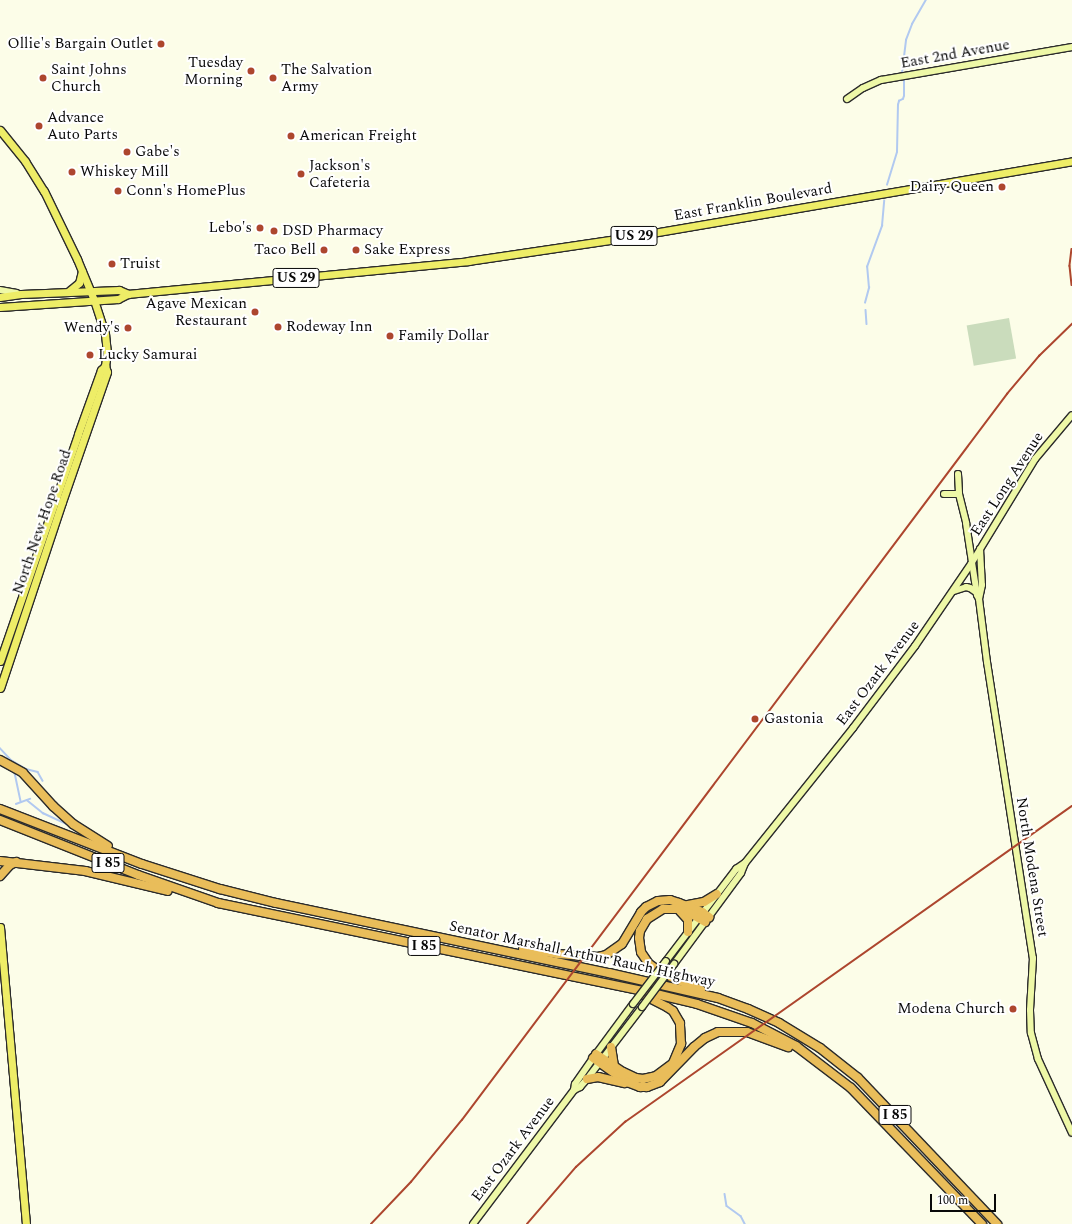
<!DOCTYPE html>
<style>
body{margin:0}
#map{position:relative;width:1072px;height:1224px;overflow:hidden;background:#fcfde8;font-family:Spectral,serif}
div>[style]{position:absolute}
.cemetery>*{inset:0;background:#cadcbc;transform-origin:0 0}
.stream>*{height:1.5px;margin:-0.75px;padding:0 0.75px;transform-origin:0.75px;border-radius:0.75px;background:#b1c9f0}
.roads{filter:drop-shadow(1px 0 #2b2b2b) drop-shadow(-1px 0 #2b2b2b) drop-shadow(0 1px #2b2b2b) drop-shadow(0 -1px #2b2b2b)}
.secondary>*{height:6px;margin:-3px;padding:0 3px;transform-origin:3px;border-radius:3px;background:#eef8a7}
.primary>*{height:7px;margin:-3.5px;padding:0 3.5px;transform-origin:3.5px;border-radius:3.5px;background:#eeed67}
.highway>*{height:8px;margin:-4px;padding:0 4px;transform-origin:4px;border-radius:4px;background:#e9bd5a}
.rail>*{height:1.5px;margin:-0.75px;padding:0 0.75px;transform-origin:0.75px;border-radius:0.75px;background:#ad462e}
.bridges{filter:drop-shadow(1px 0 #2b2b2b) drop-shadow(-1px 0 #2b2b2b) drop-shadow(0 1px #2b2b2b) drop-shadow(0 -1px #2b2b2b)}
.secondary-bridge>*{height:6px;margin:-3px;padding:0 3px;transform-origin:3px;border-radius:3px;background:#eef8a7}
.dots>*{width:11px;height:11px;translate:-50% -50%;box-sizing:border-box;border:2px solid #fff;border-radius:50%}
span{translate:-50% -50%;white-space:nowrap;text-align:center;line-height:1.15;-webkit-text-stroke:4px #fff;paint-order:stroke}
.shield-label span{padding:1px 3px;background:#fff;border:1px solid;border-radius:3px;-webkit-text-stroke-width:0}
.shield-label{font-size:14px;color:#090909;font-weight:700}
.poi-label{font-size:15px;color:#090909}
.right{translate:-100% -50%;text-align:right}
.left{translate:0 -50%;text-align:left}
.street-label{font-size:15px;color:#090909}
.scale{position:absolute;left:930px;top:1194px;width:66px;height:18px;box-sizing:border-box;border:2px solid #090909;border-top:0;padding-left:5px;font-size:12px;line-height:14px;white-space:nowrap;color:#090909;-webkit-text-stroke:3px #fff;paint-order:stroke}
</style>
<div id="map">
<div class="cemetery">
<div style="left:1009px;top:318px;width:41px;height:43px;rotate:80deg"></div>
</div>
<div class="stream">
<div style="left:902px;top:73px;width:33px;rotate:-83deg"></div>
<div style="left:906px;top:40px;width:17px;rotate:-69deg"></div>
<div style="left:912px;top:24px;width:28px;rotate:-60deg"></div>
<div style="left:887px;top:185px;width:34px;rotate:-73deg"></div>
<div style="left:897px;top:152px;width:47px;rotate:-88.8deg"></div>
<div style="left:898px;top:105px;width:4px;rotate:-76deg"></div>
<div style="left:899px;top:101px;width:4px;rotate:-27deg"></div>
<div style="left:903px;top:99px;width:3px;rotate:-72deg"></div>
<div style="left:904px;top:96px;width:17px;rotate:-90deg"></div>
<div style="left:865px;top:303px;width:16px;rotate:-75deg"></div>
<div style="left:869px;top:288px;width:21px;rotate:-95deg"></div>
<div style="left:867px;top:267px;width:44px;rotate:-69.9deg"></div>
<div style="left:882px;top:226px;width:25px;rotate:-85deg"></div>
<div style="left:866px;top:310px;width:14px;rotate:86deg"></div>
<div style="left:0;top:748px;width:16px;rotate:47deg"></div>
<div style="left:11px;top:760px;width:17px;rotate:31deg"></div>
<div style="left:26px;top:769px;width:12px;rotate:14deg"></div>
<div style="left:38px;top:772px;width:10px;rotate:61deg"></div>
<div style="left:15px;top:773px;width:29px;rotate:78deg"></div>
<div style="left:27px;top:800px;width:21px;rotate:39deg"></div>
<div style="left:43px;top:813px;width:29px;rotate:25deg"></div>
<div style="left:16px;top:804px;width:15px;rotate:-20deg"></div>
<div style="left:725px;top:1194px;width:12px;rotate:81deg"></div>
<div style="left:727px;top:1206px;width:17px;rotate:36deg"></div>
<div style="left:741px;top:1216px;width:9px;rotate:63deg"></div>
</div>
<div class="roads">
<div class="secondary">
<div style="left:847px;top:99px;width:19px;rotate:-35deg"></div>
<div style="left:863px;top:88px;width:20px;rotate:-24deg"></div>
<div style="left:881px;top:80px;width:194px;rotate:-9.8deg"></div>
<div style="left:0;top:290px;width:17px;rotate:10deg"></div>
<div style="left:958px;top:474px;width:20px;rotate:87deg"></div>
<div style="left:959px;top:494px;width:30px;rotate:76deg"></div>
<div style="left:966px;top:523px;width:73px;rotate:81.3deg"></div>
<div style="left:977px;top:595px;width:4px;rotate:63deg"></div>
<div style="left:944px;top:494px;width:15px"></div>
<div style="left:980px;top:549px;width:36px;rotate:87deg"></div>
<div style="left:982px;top:585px;width:14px;rotate:102deg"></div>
<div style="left:979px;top:599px;width:64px;rotate:82.8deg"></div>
<div style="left:987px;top:662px;width:300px;rotate:81.2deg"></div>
<div style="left:1033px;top:958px;width:52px;rotate:93.3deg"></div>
<div style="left:1030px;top:1010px;width:23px;rotate:88deg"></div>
<div style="left:1031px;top:1033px;width:27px;rotate:75deg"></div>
<div style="left:1038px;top:1059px;width:81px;rotate:65.3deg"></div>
<div style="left:954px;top:591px;width:13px;rotate:-18deg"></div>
<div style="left:966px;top:587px;width:4px;rotate:14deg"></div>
<div style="left:970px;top:588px;width:7px;rotate:34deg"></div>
<div style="left:666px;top:961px;width:116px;rotate:-52.7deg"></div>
<div style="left:736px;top:869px;width:11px;rotate:-34deg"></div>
<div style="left:745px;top:863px;width:173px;rotate:-51.3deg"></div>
<div style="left:853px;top:728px;width:103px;rotate:-52.9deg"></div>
<div style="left:915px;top:646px;width:99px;rotate:-55.7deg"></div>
<div style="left:971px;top:564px;width:123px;rotate:-58.6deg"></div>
<div style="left:1035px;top:459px;width:57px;rotate:-49.9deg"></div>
<div style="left:674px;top:964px;width:113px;rotate:-53.6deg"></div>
<div style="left:741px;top:873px;width:11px;rotate:-68deg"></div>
<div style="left:574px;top:1090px;width:7px;rotate:-27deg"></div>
<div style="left:580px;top:1087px;width:11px;rotate:-49deg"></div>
<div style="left:587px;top:1079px;width:91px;rotate:-52.6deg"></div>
<div style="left:473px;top:1224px;width:168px;rotate:-53deg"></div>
<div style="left:574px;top:1090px;width:6px;rotate:-81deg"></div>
<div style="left:575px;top:1084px;width:32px;rotate:-55deg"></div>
<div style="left:593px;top:1058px;width:67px;rotate:-53.5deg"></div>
</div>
<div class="primary">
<div style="left:0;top:130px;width:40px;rotate:51deg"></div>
<div style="left:25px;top:161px;width:36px;rotate:58deg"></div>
<div style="left:44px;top:191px;width:76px;rotate:64.1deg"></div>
<div style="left:77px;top:259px;width:44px;rotate:67.5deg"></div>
<div style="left:94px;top:300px;width:36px;rotate:72deg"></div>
<div style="left:105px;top:334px;width:19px;rotate:84deg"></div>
<div style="left:107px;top:353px;width:13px;rotate:99deg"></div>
<div style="left:105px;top:366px;width:6px;rotate:72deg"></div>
<div style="left:107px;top:372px;width:138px;rotate:109.1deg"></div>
<div style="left:62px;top:502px;width:196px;rotate:108.4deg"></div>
<div style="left:69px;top:291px;width:13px;rotate:-39deg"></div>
<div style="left:79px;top:283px;width:12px;rotate:-76deg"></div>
<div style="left:0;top:297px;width:21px;rotate:-8deg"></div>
<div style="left:21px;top:294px;width:98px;rotate:-2.3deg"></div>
<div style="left:119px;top:290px;width:10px;rotate:24deg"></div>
<div style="left:0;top:307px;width:118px;rotate:-3.9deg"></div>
<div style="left:118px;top:299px;width:11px;rotate:-27deg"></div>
<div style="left:128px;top:294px;width:342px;rotate:-5.5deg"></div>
<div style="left:468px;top:261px;width:157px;rotate:-8.4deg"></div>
<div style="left:623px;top:238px;width:456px;rotate:-9.7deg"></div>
<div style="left:0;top:661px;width:240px;rotate:-71deg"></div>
<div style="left:78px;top:434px;width:68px;rotate:-70.2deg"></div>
<div style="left:101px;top:370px;width:6px;rotate:-45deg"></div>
<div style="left:0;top:927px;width:298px;rotate:85deg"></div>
</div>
<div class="highway">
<div style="left:0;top:760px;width:26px;rotate:29deg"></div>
<div style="left:23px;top:773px;width:45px;rotate:47.7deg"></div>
<div style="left:53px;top:806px;width:27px;rotate:42deg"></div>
<div style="left:73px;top:824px;width:41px;rotate:32.2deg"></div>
<div style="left:0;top:809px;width:152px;rotate:21.2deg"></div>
<div style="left:142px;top:864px;width:82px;rotate:17.8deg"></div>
<div style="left:220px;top:889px;width:58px;rotate:14deg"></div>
<div style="left:276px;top:903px;width:340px;rotate:11.9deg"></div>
<div style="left:609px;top:973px;width:112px;rotate:12.9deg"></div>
<div style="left:718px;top:998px;width:32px;rotate:20deg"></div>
<div style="left:748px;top:1009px;width:34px;rotate:24deg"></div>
<div style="left:779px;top:1023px;width:48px;rotate:31.4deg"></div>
<div style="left:820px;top:1048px;width:48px;rotate:38.3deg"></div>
<div style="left:858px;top:1078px;width:202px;rotate:46.4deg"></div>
<div style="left:0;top:820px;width:149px;rotate:21.7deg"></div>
<div style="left:138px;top:875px;width:85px;rotate:19.3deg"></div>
<div style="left:218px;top:903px;width:447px;rotate:11.7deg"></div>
<div style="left:656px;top:994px;width:42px;rotate:13.7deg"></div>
<div style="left:697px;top:1004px;width:58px;rotate:19.1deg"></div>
<div style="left:752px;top:1023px;width:50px;rotate:27.6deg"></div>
<div style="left:796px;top:1046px;width:69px;rotate:37.4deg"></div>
<div style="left:851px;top:1088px;width:189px;rotate:46.1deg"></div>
<div style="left:0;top:861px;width:86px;rotate:6.7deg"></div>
<div style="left:85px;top:871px;width:85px;rotate:13.5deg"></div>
<div style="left:0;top:876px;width:15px;rotate:-48deg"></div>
<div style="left:10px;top:865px;width:7px;rotate:-27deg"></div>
<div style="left:688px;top:905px;width:16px;rotate:-11deg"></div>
<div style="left:704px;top:902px;width:15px;rotate:-32deg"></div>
<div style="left:680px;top:911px;width:12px;rotate:48deg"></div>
<div style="left:688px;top:920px;width:12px;rotate:90deg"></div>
<div style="left:523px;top:949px;width:34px;rotate:8deg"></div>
<div style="left:557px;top:954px;width:41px;rotate:4.2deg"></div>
<div style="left:598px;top:957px;width:8px;rotate:-14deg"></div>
<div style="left:606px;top:955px;width:19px;rotate:-35deg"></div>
<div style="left:622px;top:944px;width:37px;rotate:-59deg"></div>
<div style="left:641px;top:912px;width:7px;rotate:-45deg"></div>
<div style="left:646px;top:907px;width:13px;rotate:-27deg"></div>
<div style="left:658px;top:901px;width:12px;rotate:-5deg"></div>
<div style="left:670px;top:900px;width:9px;rotate:18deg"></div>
<div style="left:679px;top:903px;width:25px;rotate:21deg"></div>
<div style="left:702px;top:912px;width:9px;rotate:36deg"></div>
<div style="left:701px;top:990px;width:43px;rotate:-156.4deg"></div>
<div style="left:662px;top:973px;width:16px;rotate:-145deg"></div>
<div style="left:649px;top:964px;width:14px;rotate:-124deg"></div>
<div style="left:641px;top:952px;width:14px;rotate:-98deg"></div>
<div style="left:639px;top:938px;width:7px;rotate:-82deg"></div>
<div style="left:640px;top:931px;width:14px;rotate:-60deg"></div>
<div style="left:647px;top:919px;width:19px;rotate:-32deg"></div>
<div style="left:663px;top:909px;width:15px"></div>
<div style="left:678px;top:909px;width:10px;rotate:17deg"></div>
<div style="left:688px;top:912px;width:20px;rotate:30deg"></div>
<div style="left:611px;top:1047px;width:19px;rotate:81deg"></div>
<div style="left:596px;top:1054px;width:32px;rotate:34deg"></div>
<div style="left:623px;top:1072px;width:14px;rotate:25deg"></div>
<div style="left:636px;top:1078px;width:7px;rotate:8deg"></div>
<div style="left:643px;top:1079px;width:13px;rotate:-13deg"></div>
<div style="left:656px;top:1076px;width:21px;rotate:-37deg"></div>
<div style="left:673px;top:1063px;width:21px;rotate:-67deg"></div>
<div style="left:681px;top:1044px;width:21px;rotate:-93deg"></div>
<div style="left:680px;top:1023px;width:14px;rotate:-120deg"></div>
<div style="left:673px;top:1011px;width:7px;rotate:-146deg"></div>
<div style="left:667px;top:1007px;width:27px;rotate:-153deg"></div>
<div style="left:593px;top:1058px;width:42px;rotate:35.2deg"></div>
<div style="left:627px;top:1082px;width:14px;rotate:21deg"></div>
<div style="left:640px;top:1087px;width:7px"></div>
<div style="left:647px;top:1087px;width:14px;rotate:-21deg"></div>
<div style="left:660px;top:1082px;width:49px;rotate:-45.8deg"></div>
<div style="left:694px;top:1047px;width:14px;rotate:-39deg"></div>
<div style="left:705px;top:1038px;width:14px;rotate:-25deg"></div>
<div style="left:718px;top:1032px;width:29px"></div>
<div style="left:747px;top:1032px;width:44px;rotate:20.1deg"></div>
<div style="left:587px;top:1079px;width:11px;rotate:-10deg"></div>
<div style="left:598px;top:1077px;width:27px;rotate:13deg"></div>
</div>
</div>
<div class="rail">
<div style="left:1072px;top:249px;width:17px;rotate:97deg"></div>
<div style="left:1070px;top:266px;width:19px;rotate:84deg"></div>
<div style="left:371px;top:1224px;width:58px;rotate:-46.4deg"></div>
<div style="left:411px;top:1182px;width:80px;rotate:-50.6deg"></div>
<div style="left:462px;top:1120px;width:908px;rotate:-53.1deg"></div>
<div style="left:1007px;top:394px;width:50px;rotate:-49.9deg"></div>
<div style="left:1039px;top:356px;width:46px;rotate:-44.1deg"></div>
<div style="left:527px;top:1224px;width:75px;rotate:-49.3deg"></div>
<div style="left:576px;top:1167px;width:67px;rotate:-42.6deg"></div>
<div style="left:625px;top:1122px;width:547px;rotate:-35.26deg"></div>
</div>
<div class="bridges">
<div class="secondary-bridge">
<div style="left:633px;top:1004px;width:54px;rotate:-52.5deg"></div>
<div style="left:642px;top:1007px;width:54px;rotate:-53.3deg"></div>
</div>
</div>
<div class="dots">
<div style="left:161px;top:44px;background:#ad462e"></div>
<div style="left:251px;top:71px;background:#ad462e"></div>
<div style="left:43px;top:78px;background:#ad462e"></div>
<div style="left:273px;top:78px;background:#ad462e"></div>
<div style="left:39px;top:126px;background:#ad462e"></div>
<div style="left:291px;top:136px;background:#ad462e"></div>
<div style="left:127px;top:152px;background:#ad462e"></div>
<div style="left:72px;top:172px;background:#ad462e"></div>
<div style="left:301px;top:174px;background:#ad462e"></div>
<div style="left:1002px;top:187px;background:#ad462e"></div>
<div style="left:118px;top:191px;background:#ad462e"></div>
<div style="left:260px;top:228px;background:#ad462e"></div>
<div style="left:274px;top:231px;background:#ad462e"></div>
<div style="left:324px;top:250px;background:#ad462e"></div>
<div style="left:356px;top:250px;background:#ad462e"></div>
<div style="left:112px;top:264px;background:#ad462e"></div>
<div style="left:255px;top:312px;background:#ad462e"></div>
<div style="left:278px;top:327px;background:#ad462e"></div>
<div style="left:128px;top:328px;background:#ad462e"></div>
<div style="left:390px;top:336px;background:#ad462e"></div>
<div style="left:90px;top:355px;background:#ad462e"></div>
<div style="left:755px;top:719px;background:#ad462e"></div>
<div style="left:1013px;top:1009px;background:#ad462e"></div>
</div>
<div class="shield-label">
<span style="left:634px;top:236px">US 29</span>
<span style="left:296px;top:278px">US 29</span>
<span style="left:108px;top:863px">I 85</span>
<span style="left:424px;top:946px">I 85</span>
<span style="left:895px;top:1115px">I 85</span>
</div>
<div class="poi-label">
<span class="right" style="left:153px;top:44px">Ollie's Bargain Outlet</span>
<span class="right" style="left:243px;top:71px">Tuesday<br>Morning</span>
<span class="left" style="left:51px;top:78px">Saint Johns<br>Church</span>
<span class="left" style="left:281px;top:78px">The Salvation<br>Army</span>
<span class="left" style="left:47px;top:126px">Advance<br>Auto Parts</span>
<span class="left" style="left:299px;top:136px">American Freight</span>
<span class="left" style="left:135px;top:152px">Gabe's</span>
<span class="left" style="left:309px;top:174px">Jackson's<br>Cafeteria</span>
<span class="left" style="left:80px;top:172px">Whiskey Mill</span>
<span class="right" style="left:994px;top:187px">Dairy Queen</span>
<span class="left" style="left:126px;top:191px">Conn's HomePlus</span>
<span class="right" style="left:252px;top:228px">Lebo's</span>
<span class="left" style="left:282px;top:231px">DSD Pharmacy</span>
<span class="right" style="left:316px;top:250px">Taco Bell</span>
<span class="left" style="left:364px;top:250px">Sake Express</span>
<span class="left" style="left:120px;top:264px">Truist</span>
<span class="right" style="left:247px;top:312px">Agave Mexican<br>Restaurant</span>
<span class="left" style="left:286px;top:327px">Rodeway Inn</span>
<span class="right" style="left:120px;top:328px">Wendy's</span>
<span class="left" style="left:398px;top:336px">Family Dollar</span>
<span class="left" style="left:98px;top:355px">Lucky Samurai</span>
<span class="left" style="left:764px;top:719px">Gastonia</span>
<span class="right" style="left:1005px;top:1009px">Modena Church</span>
</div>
<div class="street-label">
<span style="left:955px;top:54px;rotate:-10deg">East 2nd Avenue</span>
<span style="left:753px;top:202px;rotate:-10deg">East Franklin Boulevard</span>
<span style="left:1007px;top:484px;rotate:-57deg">East Long Avenue</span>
<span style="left:42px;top:522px;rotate:-71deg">North New Hope Road</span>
<span style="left:878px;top:673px;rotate:-53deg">East Ozark Avenue</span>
<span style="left:1032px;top:867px;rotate:81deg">North Modena Street</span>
<span style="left:582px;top:954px;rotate:12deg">Senator Marshall Arthur Rauch Highway</span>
<span style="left:513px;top:1149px;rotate:-53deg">East Ozark Avenue</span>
</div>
<div class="scale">100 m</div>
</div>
